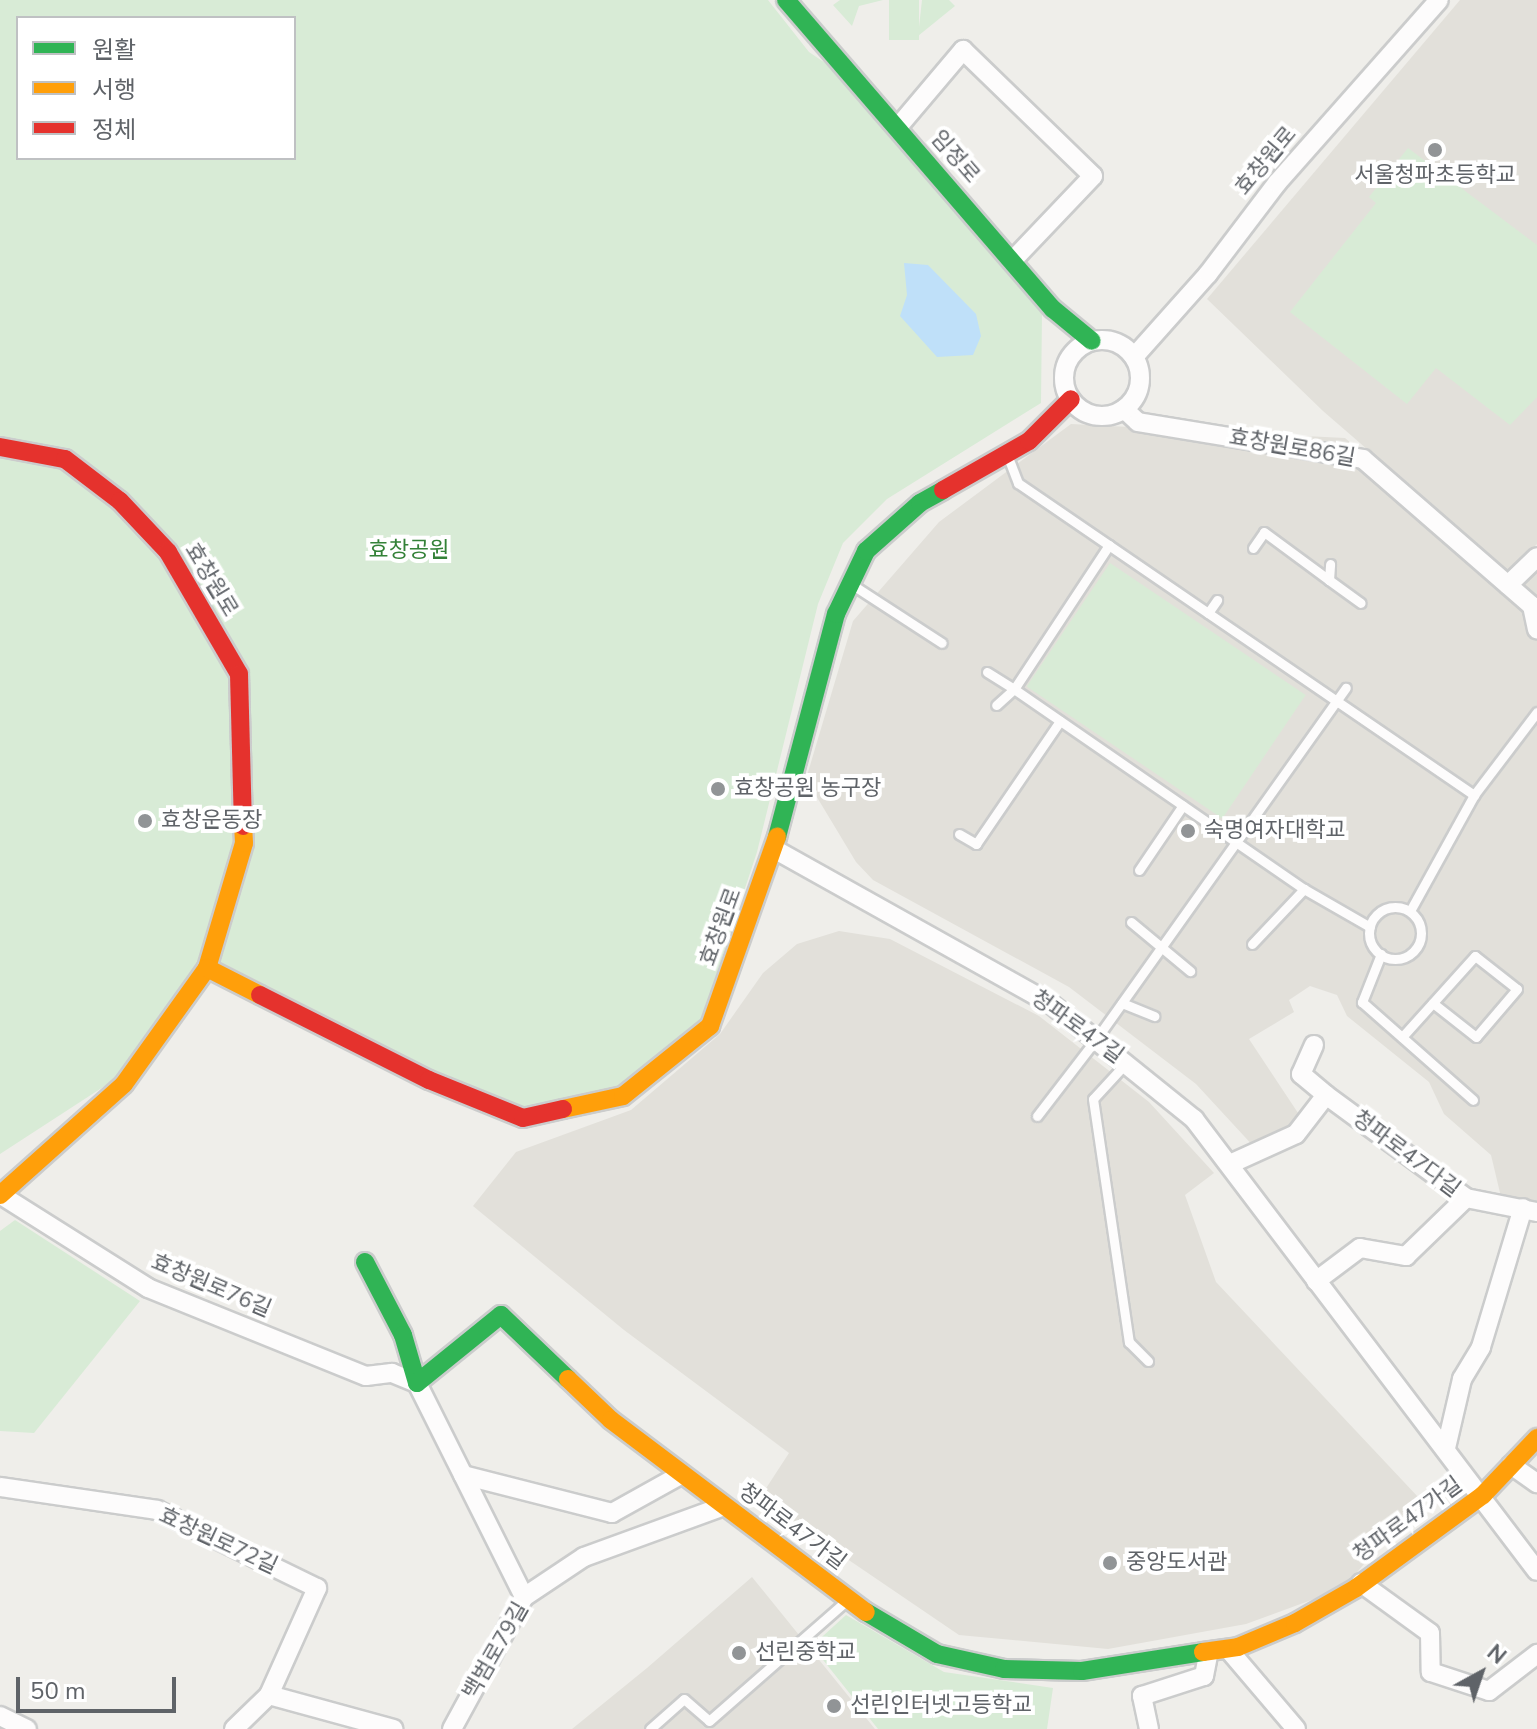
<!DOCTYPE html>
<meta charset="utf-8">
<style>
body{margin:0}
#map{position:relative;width:1537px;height:1729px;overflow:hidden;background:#efeeea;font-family:"Nunito Sans","Noto Sans KR",sans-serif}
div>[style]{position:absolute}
.education>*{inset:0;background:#e2e0da}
.green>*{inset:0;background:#d8ebd6;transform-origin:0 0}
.water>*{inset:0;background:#bfe0f9}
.roads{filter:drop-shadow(2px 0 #cbcccc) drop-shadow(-2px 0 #cbcccc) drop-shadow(0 2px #cbcccc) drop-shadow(0 -2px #cbcccc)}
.lane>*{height:9px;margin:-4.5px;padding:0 4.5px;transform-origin:4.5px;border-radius:4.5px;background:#fdfcfc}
.lane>.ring{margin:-4.5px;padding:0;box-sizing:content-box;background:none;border:9px solid #fdfcfc;border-radius:50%}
.street>*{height:18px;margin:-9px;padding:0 9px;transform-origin:9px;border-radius:9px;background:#fdfcfc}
.street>.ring{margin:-9px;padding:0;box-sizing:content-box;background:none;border:18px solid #fdfcfc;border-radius:50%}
.fast>*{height:18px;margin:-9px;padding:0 9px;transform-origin:9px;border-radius:9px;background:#30b455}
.slow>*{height:18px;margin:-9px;padding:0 9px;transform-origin:9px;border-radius:9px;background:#ff9f0a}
.jam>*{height:18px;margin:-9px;padding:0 9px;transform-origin:9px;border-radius:9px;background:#e5322d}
.dots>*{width:22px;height:22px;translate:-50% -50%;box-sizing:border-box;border:4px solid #fff;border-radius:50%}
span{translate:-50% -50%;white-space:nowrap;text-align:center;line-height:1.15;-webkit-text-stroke:8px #fff;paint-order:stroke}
.street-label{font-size:22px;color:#5f6368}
.poi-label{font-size:22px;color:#5f6368}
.left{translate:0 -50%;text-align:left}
.park-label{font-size:22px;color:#348238}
.legend{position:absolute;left:16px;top:16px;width:280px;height:144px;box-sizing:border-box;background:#fff;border:2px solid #bfc1c3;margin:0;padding:10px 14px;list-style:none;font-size:24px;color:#5f6368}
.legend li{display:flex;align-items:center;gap:16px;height:40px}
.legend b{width:40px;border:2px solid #bfc1c3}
.north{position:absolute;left:1441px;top:1633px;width:80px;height:80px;-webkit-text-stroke:6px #fff;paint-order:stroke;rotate:40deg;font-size:22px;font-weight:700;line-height:32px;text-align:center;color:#5f6368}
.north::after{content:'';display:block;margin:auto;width:28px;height:36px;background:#5f6368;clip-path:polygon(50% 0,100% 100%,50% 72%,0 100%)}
.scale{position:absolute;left:16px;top:1677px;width:160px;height:36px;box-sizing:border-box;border:4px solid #5f6368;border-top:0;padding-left:10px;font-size:24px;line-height:28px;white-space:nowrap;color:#5f6368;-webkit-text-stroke:6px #fff;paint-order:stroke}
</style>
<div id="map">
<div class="education">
<div style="clip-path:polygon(1460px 0,1537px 0,1537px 544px,1509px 572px,1323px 411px,1207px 299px)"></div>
<div style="clip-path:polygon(1071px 424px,1345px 438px,1519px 587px,1537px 571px,1537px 1205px,1501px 1197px,1491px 1155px,1444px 1114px,1429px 1082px,1347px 1016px,1337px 995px,1310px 986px,1289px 1000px,1294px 1012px,1249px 1039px,1302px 1119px,1256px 1149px,1196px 1084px,1069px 987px,873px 880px,856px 862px,806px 779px,853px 621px,939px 522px)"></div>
<div style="clip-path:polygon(839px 931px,890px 939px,1039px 1016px,1149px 1102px,1214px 1173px,1185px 1195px,1216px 1282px,1419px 1498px,1344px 1588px,1246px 1624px,1108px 1649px,959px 1635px,759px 1499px,789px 1453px,624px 1330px,473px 1206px,516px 1152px,631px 1110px,720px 1034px,763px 973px,797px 944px)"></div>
<div style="clip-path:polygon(752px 1577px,875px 1729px,572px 1729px,647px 1668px)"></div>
</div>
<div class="green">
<div style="clip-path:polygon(evenodd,0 0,768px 0,809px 52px,852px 81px,1042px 313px,1041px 403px,887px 499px,843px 543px,818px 604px,757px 852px,701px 1021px,618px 1088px,525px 1108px,431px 1073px,202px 960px,117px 1078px,0 1154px,0 0,18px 18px,294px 18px,294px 158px,18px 158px,18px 18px)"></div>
<div style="clip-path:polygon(840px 0,883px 0,859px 6px,852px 26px,833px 5px)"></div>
<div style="left:889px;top:0;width:30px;height:40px"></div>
<div style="clip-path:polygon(922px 0,949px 0,955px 6px,918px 36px)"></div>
<div style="clip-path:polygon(1408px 148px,1537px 245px,1537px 397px,1510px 425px,1436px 368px,1407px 404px,1290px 312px,1376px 203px,1369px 197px)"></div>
<div style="left:1110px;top:563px;width:236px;height:149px;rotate:34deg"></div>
<div style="clip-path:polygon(15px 1220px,140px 1301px,34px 1433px,0 1431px,0 1231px)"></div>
<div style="clip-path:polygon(846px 1615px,944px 1672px,1053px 1688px,1047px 1729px,878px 1729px,812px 1646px)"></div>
</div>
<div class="water">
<div style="clip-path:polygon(904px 263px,928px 265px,976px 314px,981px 336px,973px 355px,937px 357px,900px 316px,907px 295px)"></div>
</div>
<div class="roads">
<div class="lane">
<div style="left:1008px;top:457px;width:28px;rotate:69deg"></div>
<div style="left:1018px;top:483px;width:553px;rotate:34.38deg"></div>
<div style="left:1109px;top:545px;width:173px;rotate:123.4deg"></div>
<div style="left:1014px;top:689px;width:352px;rotate:34.6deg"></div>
<div style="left:1304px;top:889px;width:76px;rotate:29.9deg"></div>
<div style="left:1253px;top:548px;width:19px;rotate:-55deg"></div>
<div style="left:1264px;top:532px;width:81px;rotate:36.4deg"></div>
<div style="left:1329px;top:580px;width:16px;rotate:-86deg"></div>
<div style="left:1329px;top:580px;width:39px;rotate:36deg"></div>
<div style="left:851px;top:584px;width:108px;rotate:33deg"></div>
<div style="left:1208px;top:613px;width:16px;rotate:-55deg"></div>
<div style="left:987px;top:672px;width:32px;rotate:32deg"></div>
<div style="left:1014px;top:689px;width:24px;rotate:138deg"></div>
<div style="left:959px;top:834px;width:20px;rotate:30deg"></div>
<div style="left:976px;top:844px;width:149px;rotate:-55.7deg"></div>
<div style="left:1139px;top:870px;width:78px;rotate:-55.9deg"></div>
<div class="ring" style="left:1369px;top:907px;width:43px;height:43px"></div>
<div style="left:1410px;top:911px;width:132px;rotate:-61.1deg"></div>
<div style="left:1474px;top:795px;width:104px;rotate:-52.8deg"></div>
<div style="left:1131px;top:922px;width:77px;rotate:39.7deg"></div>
<div style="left:1252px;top:944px;width:76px;rotate:-46.6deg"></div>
<div style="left:1381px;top:954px;width:52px;rotate:111.6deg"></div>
<div style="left:1362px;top:1002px;width:148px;rotate:41.4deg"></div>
<div style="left:1122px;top:1003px;width:35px;rotate:22deg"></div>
<div style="left:1099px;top:1035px;width:426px;rotate:-54.6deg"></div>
<div style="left:1402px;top:1037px;width:109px;rotate:-48deg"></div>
<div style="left:1475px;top:956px;width:53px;rotate:38.2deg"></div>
<div style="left:1517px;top:989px;width:63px;rotate:130.5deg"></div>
<div style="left:1476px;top:1037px;width:55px;rotate:-141.7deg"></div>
<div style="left:1127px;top:1062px;width:50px;rotate:132.6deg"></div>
<div style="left:1093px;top:1099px;width:246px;rotate:81.6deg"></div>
<div style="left:1129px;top:1342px;width:27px;rotate:45deg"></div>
<div style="left:1037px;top:1116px;width:92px;rotate:-52.5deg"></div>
<div style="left:650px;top:1729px;width:45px;rotate:-41.4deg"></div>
<div style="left:684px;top:1699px;width:33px;rotate:41deg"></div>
<div style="left:709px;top:1721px;width:182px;rotate:-41.2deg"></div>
</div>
<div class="street">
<div style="left:898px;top:127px;width:101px;rotate:-49.8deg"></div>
<div style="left:963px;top:50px;width:181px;rotate:44.1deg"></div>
<div style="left:1093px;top:176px;width:116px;rotate:133.6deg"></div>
<div class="ring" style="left:1064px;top:340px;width:58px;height:58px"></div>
<div style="left:1134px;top:357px;width:111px;rotate:-48.3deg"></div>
<div style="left:1208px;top:274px;width:114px;rotate:-52.8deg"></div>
<div style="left:1277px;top:183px;width:244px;rotate:-48.5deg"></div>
<div style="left:1124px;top:409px;width:19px;rotate:43deg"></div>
<div style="left:1138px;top:422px;width:228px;rotate:9.3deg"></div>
<div style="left:1363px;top:459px;width:224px;rotate:41deg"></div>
<div style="left:1532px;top:606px;width:24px;rotate:78deg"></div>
<div style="left:1508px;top:585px;width:40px;rotate:-44deg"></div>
<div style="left:774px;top:849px;width:317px;rotate:29.2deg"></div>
<div style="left:1051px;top:1004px;width:184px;rotate:38.8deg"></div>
<div style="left:1194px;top:1119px;width:567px;rotate:52.81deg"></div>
<div style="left:1314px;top:1045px;width:32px;rotate:114deg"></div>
<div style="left:1301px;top:1074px;width:33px;rotate:40deg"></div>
<div style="left:1326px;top:1095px;width:174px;rotate:36.3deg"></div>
<div style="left:1466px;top:1198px;width:72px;rotate:11.2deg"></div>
<div style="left:1230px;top:1164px;width:72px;rotate:-24.4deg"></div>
<div style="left:1296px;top:1134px;width:49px;rotate:-52.4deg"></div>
<div style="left:1px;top:1195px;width:174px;rotate:32.3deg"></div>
<div style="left:148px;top:1288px;width:235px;rotate:22deg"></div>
<div style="left:366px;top:1376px;width:26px;rotate:-7deg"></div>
<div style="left:392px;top:1373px;width:27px;rotate:22deg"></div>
<div style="left:417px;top:1383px;width:239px;rotate:63.4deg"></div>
<div style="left:1316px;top:1281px;width:55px;rotate:-36.9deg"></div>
<div style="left:1360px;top:1248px;width:47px;rotate:9.9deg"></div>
<div style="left:1406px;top:1256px;width:83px;rotate:-44deg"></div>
<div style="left:1446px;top:1448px;width:71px;rotate:-76.9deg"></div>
<div style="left:1462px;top:1379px;width:37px;rotate:-59deg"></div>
<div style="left:1481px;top:1347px;width:145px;rotate:-73.2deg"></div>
<div style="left:1511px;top:1465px;width:32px;rotate:35deg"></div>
<div style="left:463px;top:1475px;width:154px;rotate:14.3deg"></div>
<div style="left:612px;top:1513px;width:80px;rotate:-29.1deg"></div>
<div style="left:0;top:1487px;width:159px;rotate:8.3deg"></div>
<div style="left:157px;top:1510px;width:178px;rotate:26deg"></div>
<div style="left:317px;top:1588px;width:117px;rotate:114.2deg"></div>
<div style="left:1361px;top:1583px;width:85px;rotate:35.9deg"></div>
<div style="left:1430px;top:1633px;width:39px;rotate:89deg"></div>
<div style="left:1431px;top:1672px;width:61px;rotate:18.1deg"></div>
<div style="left:1489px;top:1691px;width:61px;rotate:-37.6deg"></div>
<div style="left:1228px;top:1649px;width:105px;rotate:49.6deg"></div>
<div style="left:0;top:1716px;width:30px;rotate:26deg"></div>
<div style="left:234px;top:1729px;width:49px;rotate:-44.2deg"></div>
<div style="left:269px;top:1695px;width:129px;rotate:15.3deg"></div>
<div style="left:452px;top:1729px;width:150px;rotate:-61.4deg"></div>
<div style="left:524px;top:1597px;width:72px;rotate:-33.7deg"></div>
<div style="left:584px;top:1557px;width:149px;rotate:-20deg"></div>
<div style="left:1149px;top:1729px;width:34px;rotate:-102deg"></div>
<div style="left:1142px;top:1696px;width:65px;rotate:-17.9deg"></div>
<div style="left:1204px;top:1676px;width:25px;rotate:-79deg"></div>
</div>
<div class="fast">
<div style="left:786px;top:0;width:408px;rotate:49.2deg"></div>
<div style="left:1053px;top:309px;width:50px;rotate:39.4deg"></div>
<div style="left:777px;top:837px;width:231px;rotate:-75.2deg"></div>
<div style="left:836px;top:614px;width:70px;rotate:-64.5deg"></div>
<div style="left:866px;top:551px;width:72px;rotate:-41.6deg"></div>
<div style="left:920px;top:503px;width:26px;rotate:-29deg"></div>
<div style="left:365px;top:1262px;width:82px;rotate:62.5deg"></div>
<div style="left:403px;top:1335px;width:50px;rotate:73.7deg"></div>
<div style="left:417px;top:1383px;width:108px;rotate:-39deg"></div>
<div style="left:501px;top:1315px;width:93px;rotate:43.7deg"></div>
<div style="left:866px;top:1612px;width:82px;rotate:30.6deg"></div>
<div style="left:937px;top:1654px;width:69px;rotate:12.6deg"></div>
<div style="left:1004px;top:1669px;width:78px;rotate:1.5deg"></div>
<div style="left:1082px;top:1671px;width:122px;rotate:-8.9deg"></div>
</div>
<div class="slow">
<div style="left:207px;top:968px;width:130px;rotate:-73.5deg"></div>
<div style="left:244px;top:843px;width:17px;rotate:-93deg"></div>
<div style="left:563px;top:1109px;width:61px;rotate:-12.2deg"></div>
<div style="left:623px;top:1096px;width:112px;rotate:-38.8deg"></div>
<div style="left:710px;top:1026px;width:201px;rotate:-70.5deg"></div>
<div style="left:0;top:1195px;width:166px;rotate:-41.8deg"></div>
<div style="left:124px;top:1084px;width:143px;rotate:-54.4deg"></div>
<div style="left:207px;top:968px;width:59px;rotate:27deg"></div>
<div style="left:568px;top:1379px;width:59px;rotate:43.6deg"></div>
<div style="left:611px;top:1420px;width:319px;rotate:37deg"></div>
<div style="left:1203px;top:1652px;width:35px;rotate:-8deg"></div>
<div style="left:1238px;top:1647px;width:62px;rotate:-22.8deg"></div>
<div style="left:1295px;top:1623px;width:70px;rotate:-29.8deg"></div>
<div style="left:1356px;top:1588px;width:157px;rotate:-36.2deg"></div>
<div style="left:1483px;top:1495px;width:79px;rotate:-46.5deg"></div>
</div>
<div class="jam">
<div style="left:0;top:447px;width:66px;rotate:10.5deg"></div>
<div style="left:65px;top:459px;width:69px;rotate:37.4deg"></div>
<div style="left:120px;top:501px;width:70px;rotate:46.7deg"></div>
<div style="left:168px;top:552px;width:141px;rotate:59.8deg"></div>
<div style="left:239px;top:674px;width:152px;rotate:88.5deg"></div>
<div style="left:943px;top:490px;width:99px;rotate:-29.7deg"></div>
<div style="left:1029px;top:441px;width:59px;rotate:-45deg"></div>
<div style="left:260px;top:995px;width:189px;rotate:26.7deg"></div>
<div style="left:429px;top:1080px;width:101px;rotate:22deg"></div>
<div style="left:523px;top:1118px;width:41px;rotate:-12.7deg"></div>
</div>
</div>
<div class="dots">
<div style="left:1435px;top:150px;background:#919496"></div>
<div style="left:718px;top:789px;background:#919496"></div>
<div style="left:145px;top:821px;background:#919496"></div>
<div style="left:1188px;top:831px;background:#919496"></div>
<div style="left:1110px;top:1563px;background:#919496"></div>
<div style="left:739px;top:1653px;background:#919496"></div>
<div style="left:834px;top:1706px;background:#919496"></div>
</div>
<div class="street-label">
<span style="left:955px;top:157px;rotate:49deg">임정로</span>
<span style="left:1266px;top:161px;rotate:-50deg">효창원로</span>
<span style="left:1292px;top:448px;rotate:10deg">효창원로86길</span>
<span style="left:211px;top:580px;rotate:59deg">효창원로</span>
<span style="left:721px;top:927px;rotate:-70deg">효창원로</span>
<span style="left:1077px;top:1027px;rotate:36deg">청파로47길</span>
<span style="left:1406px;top:1154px;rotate:37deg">청파로47다길</span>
<span style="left:211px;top:1286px;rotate:23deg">효창원로76길</span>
<span style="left:1408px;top:1520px;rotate:-36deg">청파로47가길</span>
<span style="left:792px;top:1527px;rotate:37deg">청파로47가길</span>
<span style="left:218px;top:1541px;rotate:25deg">효창원로72길</span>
<span style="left:496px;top:1651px;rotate:-60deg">백범로79길</span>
</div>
<div class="poi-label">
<span style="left:1435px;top:176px">서울청파초등학교</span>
<span class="left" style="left:734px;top:789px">효창공원 농구장</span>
<span class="left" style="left:161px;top:821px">효창운동장</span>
<span class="left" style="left:1204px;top:831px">숙명여자대학교</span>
<span class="left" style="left:1126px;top:1563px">중앙도서관</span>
<span class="left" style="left:755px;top:1653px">선린중학교</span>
<span class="left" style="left:850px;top:1706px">선린인터넷고등학교</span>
</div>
<div class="park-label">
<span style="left:409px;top:551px">효창공원</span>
</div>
<ul class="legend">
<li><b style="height:10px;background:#30b455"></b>원활</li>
<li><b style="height:10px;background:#ff9f0a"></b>서행</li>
<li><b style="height:10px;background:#e5322d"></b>정체</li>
</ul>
<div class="north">N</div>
<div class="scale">50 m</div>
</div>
